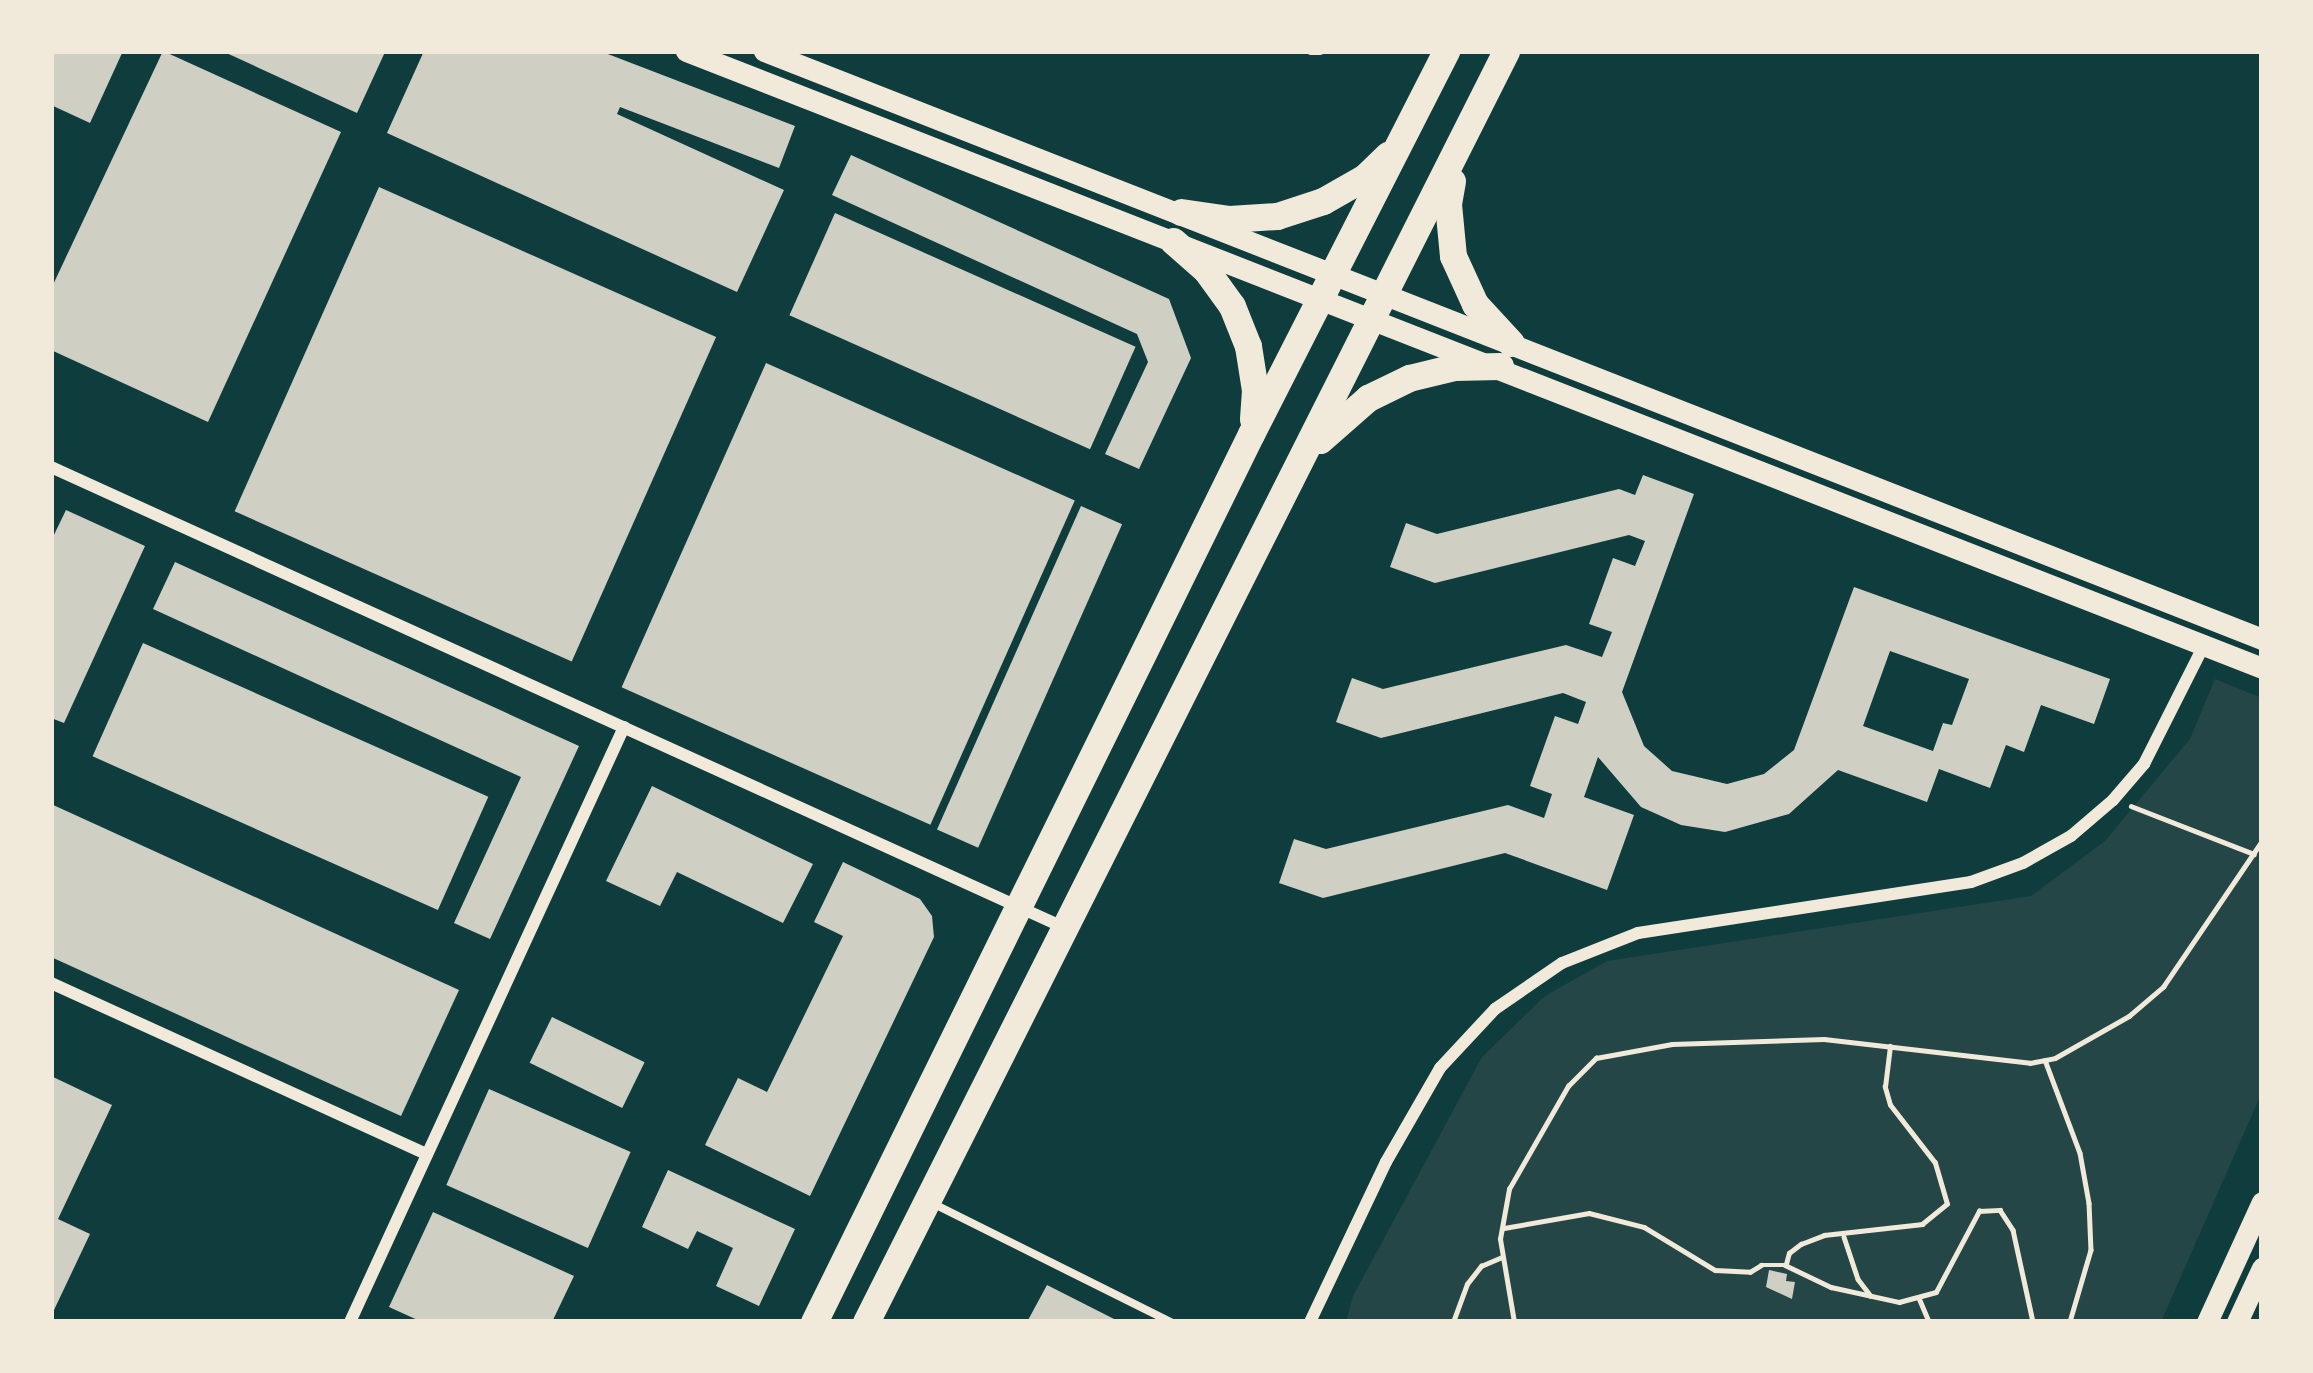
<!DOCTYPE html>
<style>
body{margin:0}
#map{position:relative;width:2313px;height:1373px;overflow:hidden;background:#0f3d3e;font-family:Overpass,sans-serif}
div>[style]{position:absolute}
.green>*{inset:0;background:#244646}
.building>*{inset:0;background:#cfcfc3;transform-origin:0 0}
.path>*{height:4.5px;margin:-2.25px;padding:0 2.25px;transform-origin:2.25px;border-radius:2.25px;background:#f1e9da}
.service>*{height:8px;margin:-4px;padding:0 4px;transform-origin:4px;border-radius:4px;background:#f1e9da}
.minor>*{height:12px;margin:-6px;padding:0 6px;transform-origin:6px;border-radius:6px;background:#f1e9da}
.tertiary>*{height:21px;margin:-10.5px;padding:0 10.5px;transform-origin:10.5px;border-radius:10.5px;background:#f1e9da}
.primary>*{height:27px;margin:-13.5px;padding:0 13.5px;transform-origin:13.5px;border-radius:13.5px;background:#f1e9da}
span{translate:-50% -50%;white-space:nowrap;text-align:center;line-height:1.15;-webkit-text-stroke:12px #f1e9da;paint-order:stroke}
.frame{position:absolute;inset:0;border:54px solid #f1e9da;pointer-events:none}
</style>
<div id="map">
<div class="green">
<div style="clip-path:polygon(2215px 679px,2262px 698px,2262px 1092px,2161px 1322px,1346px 1322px,1353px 1296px,1482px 1057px,1545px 996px,1607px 961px,2031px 896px,2105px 841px,2190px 739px)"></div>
</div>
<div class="building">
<div style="clip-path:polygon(51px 51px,123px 51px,90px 123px,51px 105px)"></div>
<div style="clip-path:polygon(163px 51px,341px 132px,208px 422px,51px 350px,51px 289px)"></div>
<div style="clip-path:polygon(222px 51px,382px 51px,385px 52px,357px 113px)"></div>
<div style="clip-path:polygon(424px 51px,600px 51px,795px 126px,779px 168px,620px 107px,617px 114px,784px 190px,737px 292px,387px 133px)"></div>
<div style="clip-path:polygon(851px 155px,1169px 299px,1191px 358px,1139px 469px,1105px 454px,1148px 362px,1137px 334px,832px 195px)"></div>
<div style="left:379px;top:187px;width:369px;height:355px;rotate:24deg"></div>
<div style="left:835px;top:213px;width:329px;height:112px;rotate:24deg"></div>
<div style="left:766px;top:363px;width:338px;height:355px;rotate:24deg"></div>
<div style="clip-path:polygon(evenodd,1643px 475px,1694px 494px,1622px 692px,1644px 746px,1672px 771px,1727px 784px,1764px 774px,1794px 750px,1854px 587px,2110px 679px,2094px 724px,2041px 705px,2024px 752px,2006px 745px,1990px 788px,1939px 769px,1927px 802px,1838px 770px,1789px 814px,1725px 832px,1681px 825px,1641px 807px,1598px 757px,1584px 797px,1634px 815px,1607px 890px,1505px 853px,1323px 898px,1279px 883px,1294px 839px,1326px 849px,1508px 805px,1544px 818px,1552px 794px,1530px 786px,1555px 716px,1578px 724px,1586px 702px,1563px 693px,1381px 738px,1336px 722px,1352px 678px,1383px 689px,1566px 645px,1602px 657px,1612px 632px,1589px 624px,1613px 558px,1635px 566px,1645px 541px,1629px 535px,1435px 583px,1390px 567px,1406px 523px,1437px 534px,1619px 489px,1635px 495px,1643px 475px,1890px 651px,1969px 679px,1952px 725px,1943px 723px,1933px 751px,1863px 726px,1890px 651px)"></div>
<div style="left:1081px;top:506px;width:45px;height:354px;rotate:24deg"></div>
<div style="clip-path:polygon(66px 510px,145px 546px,64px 723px,51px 718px,51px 541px)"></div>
<div style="clip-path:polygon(175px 562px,579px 746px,490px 939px,454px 923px,521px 777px,153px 609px)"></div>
<div style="left:143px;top:643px;width:378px;height:124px;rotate:24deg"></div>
<div style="clip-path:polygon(652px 786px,813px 864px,783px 923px,677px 872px,660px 906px,606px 881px)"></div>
<div style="clip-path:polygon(51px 804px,459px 990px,401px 1116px,51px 957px)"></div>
<div style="clip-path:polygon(843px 862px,920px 899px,932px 916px,934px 937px,810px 1196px,705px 1145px,738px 1078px,767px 1092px,843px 936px,814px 922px)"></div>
<div style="left:552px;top:1017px;width:103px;height:51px;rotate:26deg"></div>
<div style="clip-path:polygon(51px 1076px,112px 1105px,58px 1219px,90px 1234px,54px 1310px)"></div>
<div style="left:489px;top:1089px;width:155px;height:105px;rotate:24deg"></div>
<div style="clip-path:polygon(668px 1170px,795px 1229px,759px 1306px,716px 1286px,733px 1248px,697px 1231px,688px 1249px,642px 1227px)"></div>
<div style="clip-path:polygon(433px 1212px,574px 1276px,552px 1322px,422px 1322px,389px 1307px)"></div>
<div style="clip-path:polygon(1769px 1270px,1787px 1274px,1786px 1281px,1795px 1282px,1792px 1299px,1766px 1287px)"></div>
<div style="clip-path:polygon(1047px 1285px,1120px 1322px,1027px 1322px)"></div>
</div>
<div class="path">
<div style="left:2131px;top:806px;width:132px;rotate:21.3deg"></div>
<div style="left:2045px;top:1060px;width:99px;rotate:69.4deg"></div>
<div style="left:2080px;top:1153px;width:51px;rotate:79.8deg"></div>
<div style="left:2089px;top:1203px;width:47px;rotate:87.6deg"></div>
<div style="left:2091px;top:1250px;width:75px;rotate:106.3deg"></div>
<div style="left:1504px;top:1228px;width:86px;rotate:-10deg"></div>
<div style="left:1589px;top:1213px;width:57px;rotate:14.3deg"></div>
<div style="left:1644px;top:1227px;width:83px;rotate:31.2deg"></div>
<div style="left:1715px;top:1270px;width:35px;rotate:3deg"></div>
<div style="left:1750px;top:1272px;width:13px;rotate:-32deg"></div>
<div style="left:1761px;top:1265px;width:24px"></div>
<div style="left:1785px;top:1265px;width:51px;rotate:25.6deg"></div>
<div style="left:1831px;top:1287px;width:70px;rotate:12.4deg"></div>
<div style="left:1899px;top:1302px;width:38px;rotate:-15deg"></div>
<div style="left:1936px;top:1292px;width:92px;rotate:-62deg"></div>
<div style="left:1979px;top:1211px;width:21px;rotate:-3deg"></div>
<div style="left:2000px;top:1210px;width:24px;rotate:57deg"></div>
<div style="left:2013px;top:1230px;width:94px;rotate:77.7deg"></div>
<div style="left:1844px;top:1237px;width:44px;rotate:71.6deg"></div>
<div style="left:1858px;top:1279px;width:21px;rotate:53deg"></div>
<div style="left:1786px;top:1264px;width:11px;rotate:-75deg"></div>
<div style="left:1789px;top:1253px;width:15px;rotate:-37deg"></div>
<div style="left:1801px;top:1244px;width:25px;rotate:-21deg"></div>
<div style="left:1824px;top:1235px;width:99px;rotate:-6.4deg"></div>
<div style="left:1922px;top:1224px;width:32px;rotate:-39deg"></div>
<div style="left:1947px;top:1204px;width:43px;rotate:-106.3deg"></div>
<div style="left:1935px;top:1163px;width:73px;rotate:-127.8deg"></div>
<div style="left:1890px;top:1105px;width:19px;rotate:-106deg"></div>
<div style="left:1885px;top:1087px;width:41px;rotate:-83deg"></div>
<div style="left:1919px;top:1298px;width:26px;rotate:67deg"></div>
<div style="left:1453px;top:1322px;width:40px;rotate:-69.8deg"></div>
<div style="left:1467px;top:1284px;width:23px;rotate:-52deg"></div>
<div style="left:1481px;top:1266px;width:23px;rotate:-23deg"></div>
<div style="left:1514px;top:1322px;width:84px;rotate:-99.6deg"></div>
<div style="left:1500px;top:1239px;width:51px;rotate:-79.8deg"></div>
<div style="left:1509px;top:1189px;width:119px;rotate:-60.2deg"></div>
<div style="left:1568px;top:1086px;width:40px;rotate:-45deg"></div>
<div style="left:1596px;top:1058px;width:77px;rotate:-10.4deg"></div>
<div style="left:1672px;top:1044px;width:152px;rotate:-1.9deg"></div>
<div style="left:1824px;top:1039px;width:207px;rotate:6.6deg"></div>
<div style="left:2030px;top:1063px;width:25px;rotate:-11deg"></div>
<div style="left:2055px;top:1058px;width:85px;rotate:-29.6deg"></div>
<div style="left:2129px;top:1016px;width:45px;rotate:-40.5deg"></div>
<div style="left:2163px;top:987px;width:176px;rotate:-55.9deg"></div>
</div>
<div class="service">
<div style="left:1311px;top:51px;width:9px"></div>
<div style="left:934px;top:1204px;width:265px;rotate:26.5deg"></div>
</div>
<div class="minor">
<div style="left:51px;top:467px;width:1114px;rotate:24.45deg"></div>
<div style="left:51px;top:983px;width:413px;rotate:24.5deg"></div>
<div style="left:350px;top:1322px;width:655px;rotate:-65.27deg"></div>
<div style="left:1310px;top:1322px;width:177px;rotate:-64.6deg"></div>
<div style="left:1386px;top:1162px;width:108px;rotate:-60.1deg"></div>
<div style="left:1440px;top:1068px;width:81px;rotate:-47deg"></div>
<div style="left:1495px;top:1009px;width:81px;rotate:-34.5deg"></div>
<div style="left:1562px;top:963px;width:82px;rotate:-21.5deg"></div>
<div style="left:1638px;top:933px;width:337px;rotate:-8.7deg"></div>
<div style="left:1971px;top:882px;width:55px;rotate:-20.1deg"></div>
<div style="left:2023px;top:863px;width:55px;rotate:-29.4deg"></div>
<div style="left:2071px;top:836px;width:55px;rotate:-40.6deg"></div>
<div style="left:2113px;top:800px;width:48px;rotate:-49.3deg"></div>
<div style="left:2144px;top:764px;width:131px;rotate:-63.2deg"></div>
</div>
<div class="tertiary">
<div style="left:686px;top:51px;width:1692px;rotate:21.38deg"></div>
<div style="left:764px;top:51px;width:1609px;rotate:21.43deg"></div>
<div style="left:2207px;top:1322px;width:132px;rotate:-65.4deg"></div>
<div style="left:2237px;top:1322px;width:60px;rotate:-65.2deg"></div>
</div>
<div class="primary">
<div style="left:1452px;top:181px;width:23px;rotate:100deg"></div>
<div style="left:1448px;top:204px;width:52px;rotate:84.5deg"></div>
<div style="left:1453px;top:256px;width:53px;rotate:65.4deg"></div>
<div style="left:1475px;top:304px;width:53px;rotate:47.3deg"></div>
<div style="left:1181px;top:212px;width:49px;rotate:8.3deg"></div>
<div style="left:1229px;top:219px;width:48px;rotate:-3.6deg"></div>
<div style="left:1277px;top:216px;width:48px;rotate:-18.1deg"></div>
<div style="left:1323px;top:201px;width:48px;rotate:-29.7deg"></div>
<div style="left:1365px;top:177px;width:32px;rotate:-44deg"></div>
<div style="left:1173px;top:241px;width:44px;rotate:41.3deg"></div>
<div style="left:1206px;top:270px;width:44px;rotate:54.2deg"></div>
<div style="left:1232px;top:306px;width:43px;rotate:68.2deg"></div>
<div style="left:1248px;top:346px;width:45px;rotate:81deg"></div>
<div style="left:1255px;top:390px;width:29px;rotate:94deg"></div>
<div style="left:1320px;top:440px;width:64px;rotate:-41.2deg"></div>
<div style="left:1368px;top:398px;width:46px;rotate:-26deg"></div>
<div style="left:1409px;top:378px;width:46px;rotate:-13.7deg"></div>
<div style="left:1454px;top:367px;width:46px;rotate:-1.2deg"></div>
<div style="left:814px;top:1322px;width:990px;rotate:-63.8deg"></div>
<div style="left:1251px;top:434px;width:430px;rotate:-63deg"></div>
<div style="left:866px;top:1322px;width:1423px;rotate:-63.27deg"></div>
</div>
<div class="frame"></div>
</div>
